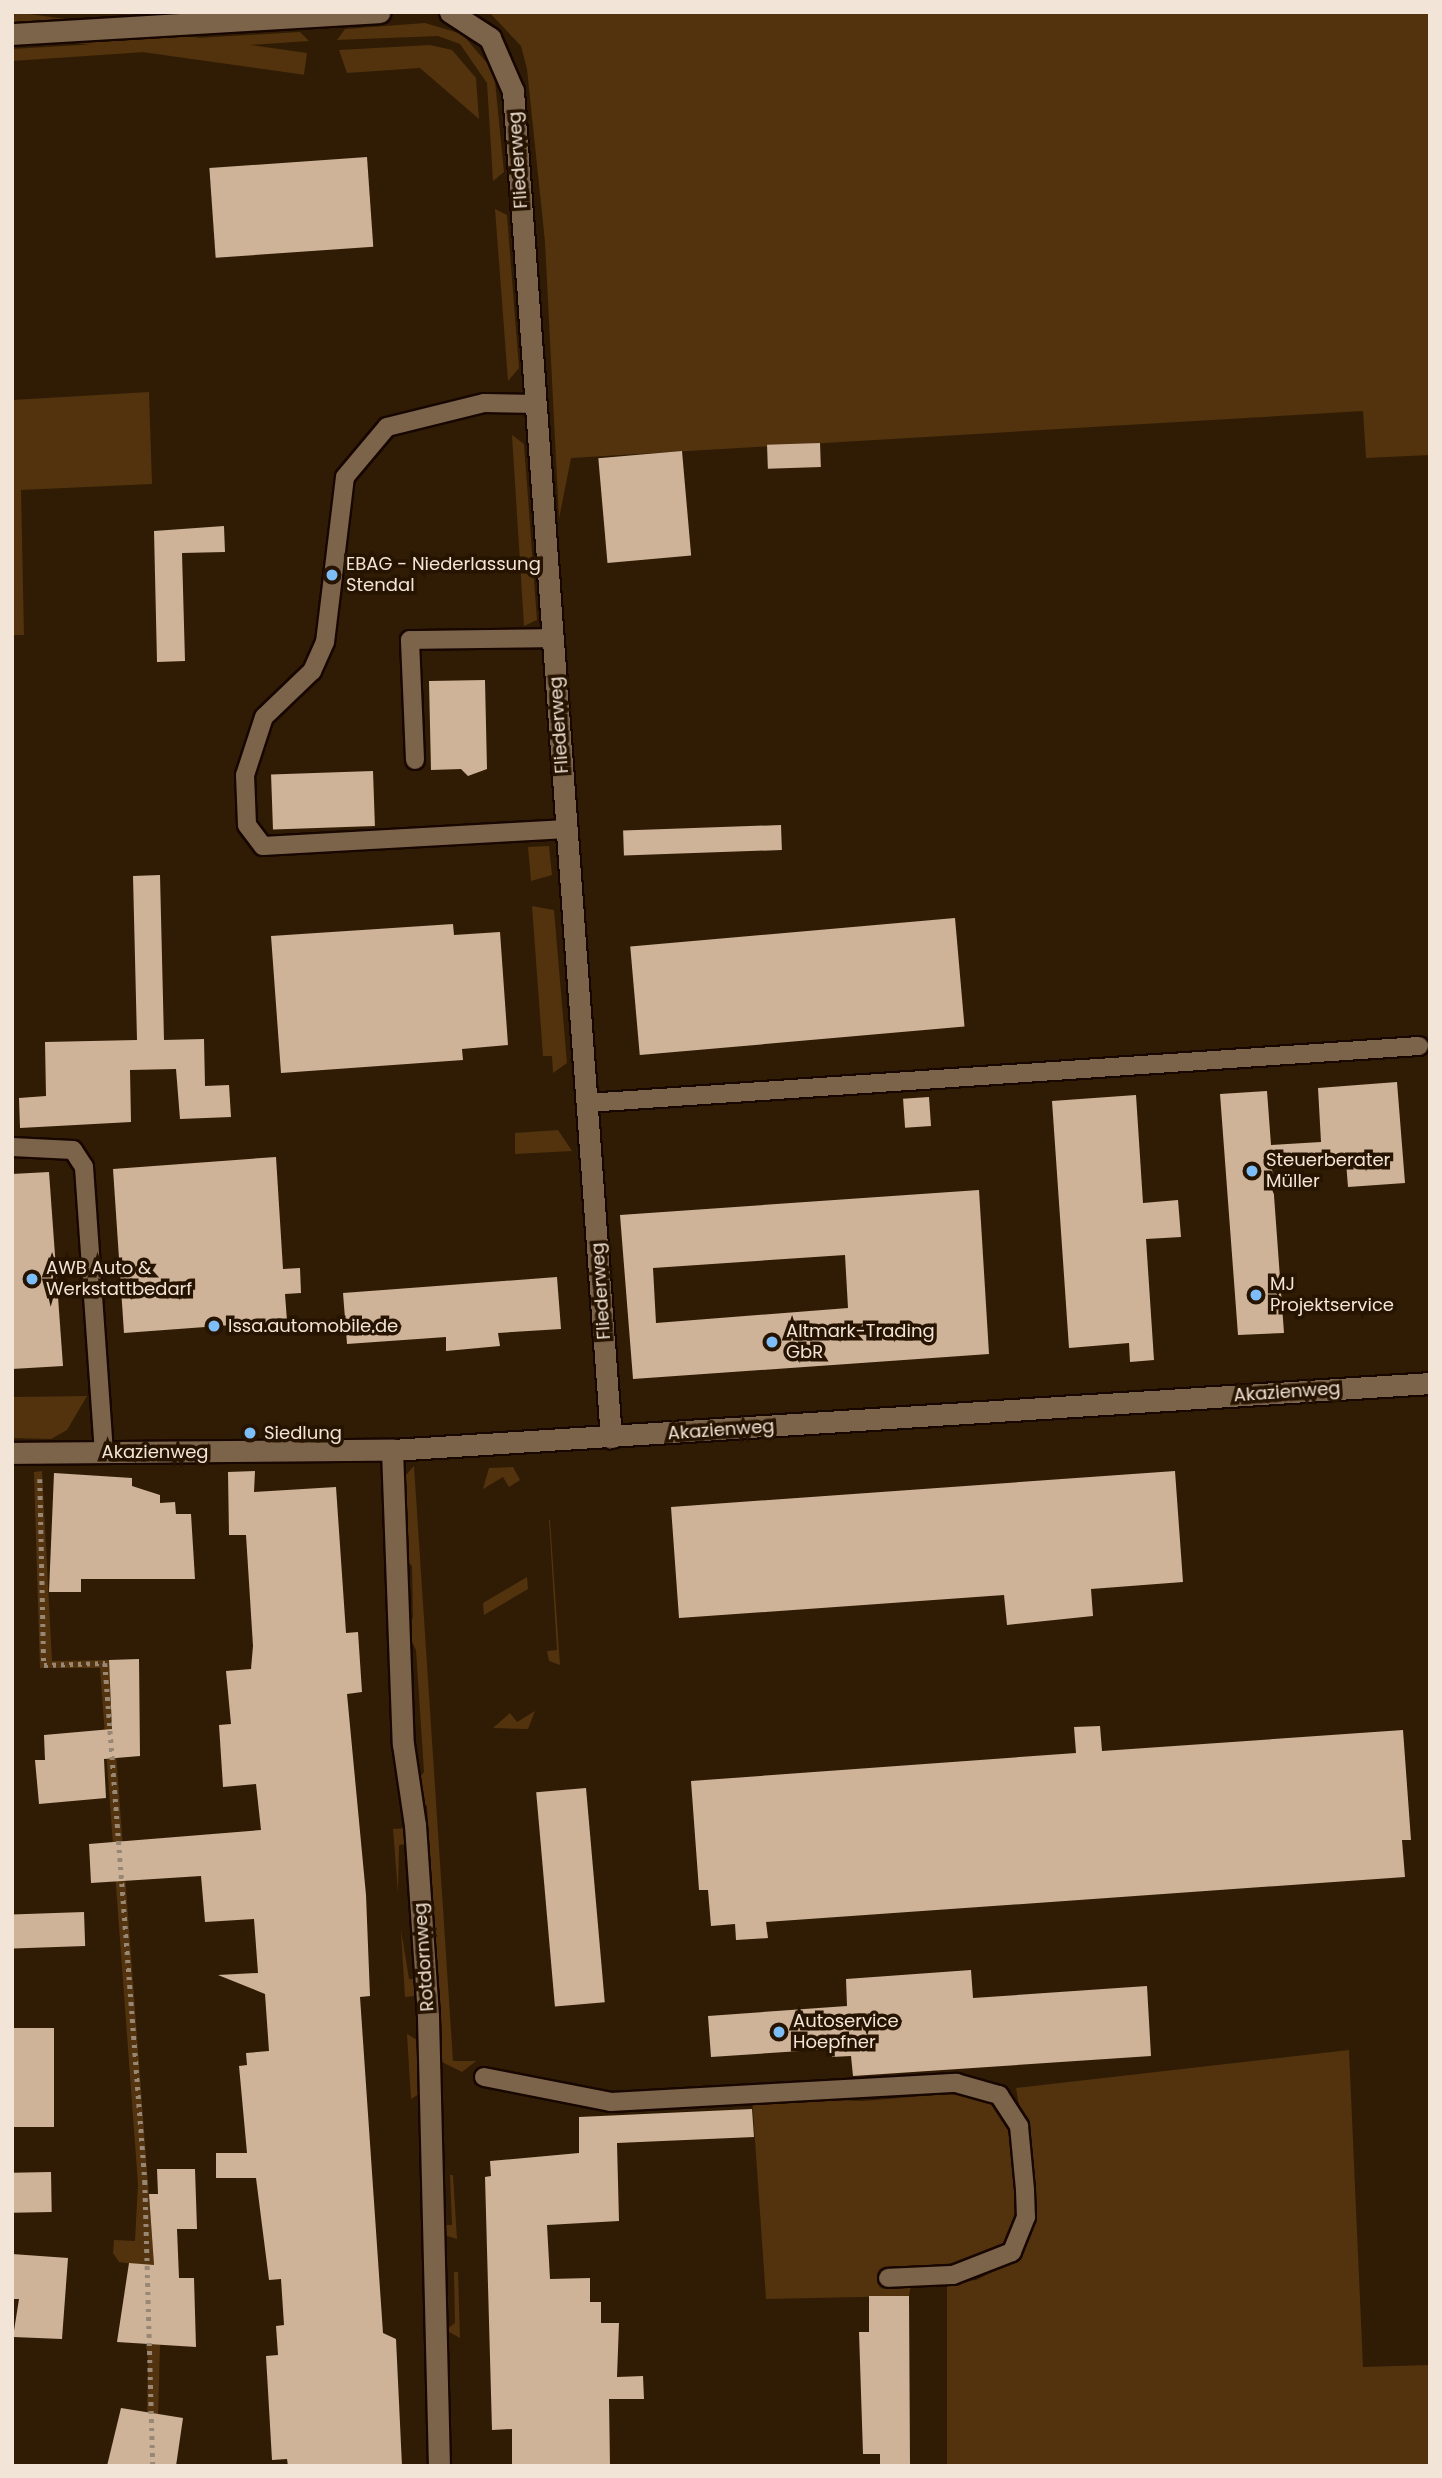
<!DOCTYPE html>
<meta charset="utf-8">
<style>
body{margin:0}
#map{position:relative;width:1442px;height:2478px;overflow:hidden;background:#301c05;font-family:Poppins,sans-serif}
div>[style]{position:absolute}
.green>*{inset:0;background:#52330e;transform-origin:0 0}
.building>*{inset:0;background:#ceb398;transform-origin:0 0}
.path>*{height:4.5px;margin-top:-2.25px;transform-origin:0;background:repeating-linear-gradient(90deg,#988775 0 3.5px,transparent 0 8.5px)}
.roads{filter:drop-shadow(2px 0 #180600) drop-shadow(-2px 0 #180600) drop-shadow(0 2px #180600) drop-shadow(0 -2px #180600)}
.lane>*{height:18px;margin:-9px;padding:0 9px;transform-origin:9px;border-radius:9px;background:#7c644b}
.street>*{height:21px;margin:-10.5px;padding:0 10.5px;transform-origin:10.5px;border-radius:10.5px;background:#7c644b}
.dots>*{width:19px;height:19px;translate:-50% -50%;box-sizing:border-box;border:4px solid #261300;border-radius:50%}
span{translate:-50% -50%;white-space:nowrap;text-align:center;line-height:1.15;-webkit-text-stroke:7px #261300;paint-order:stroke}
.street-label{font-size:18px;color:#f2e4d6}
.poi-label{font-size:18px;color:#f2e4d6}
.left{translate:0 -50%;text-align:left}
.frame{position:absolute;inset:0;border:14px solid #f2e4d6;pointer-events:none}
</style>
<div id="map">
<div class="green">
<div style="clip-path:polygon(489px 12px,1430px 12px,1430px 455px,1366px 458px,1363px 411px,571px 458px,559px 519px,545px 242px,527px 69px,521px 46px)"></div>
<div style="clip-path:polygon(425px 23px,462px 34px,494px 71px,504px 172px,493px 181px,487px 83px,460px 44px,438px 36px,337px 40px,345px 29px)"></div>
<div style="clip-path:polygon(300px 32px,309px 41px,12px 61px,12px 49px)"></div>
<div style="clip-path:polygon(430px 45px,452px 50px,476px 78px,479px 119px,420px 68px,347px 73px,339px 50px)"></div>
<div style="left:307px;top:53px;width:22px;height:295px;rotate:98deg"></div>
<div style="clip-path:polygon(495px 209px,507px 215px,519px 368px,508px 381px)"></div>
<div style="clip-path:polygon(149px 392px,152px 484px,21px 490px,24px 635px,12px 635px,12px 400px)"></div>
<div style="clip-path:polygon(512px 435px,524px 444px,537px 620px,524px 626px)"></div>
<div style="clip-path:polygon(549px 846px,552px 875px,531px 881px,528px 847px)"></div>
<div style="clip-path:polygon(532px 906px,554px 910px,567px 1063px,553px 1073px,552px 1056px,543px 1056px)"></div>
<div style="clip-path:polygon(558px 1130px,572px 1151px,515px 1154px,515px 1133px)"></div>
<div style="clip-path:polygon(87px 1396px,67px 1430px,51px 1439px,12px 1438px,12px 1397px)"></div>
<div style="clip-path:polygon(414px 1466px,453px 2061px,476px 2061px,462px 2072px,442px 2062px,427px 1806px,418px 1799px,416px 1782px,424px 1772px,416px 1650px,407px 1632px,413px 1617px,412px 1566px,402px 1556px,400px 1535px,405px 1476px)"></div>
<div style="clip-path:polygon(513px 1467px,520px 1480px,509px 1487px,503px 1477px,483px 1489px,489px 1468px)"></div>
<div style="clip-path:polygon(42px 1471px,52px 1661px,109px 1660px,160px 2345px,157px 2455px,147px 2418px,148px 2359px,134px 2264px,119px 2262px,113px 2253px,114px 2240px,135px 2241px,138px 2184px,100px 1668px,40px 1668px,34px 1472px)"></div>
<div style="clip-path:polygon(549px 1520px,550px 1520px,560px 1665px,549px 1661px,547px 1651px,557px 1650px)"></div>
<div style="clip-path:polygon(527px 1577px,528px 1589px,484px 1615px,483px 1603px)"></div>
<div style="clip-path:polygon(535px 1711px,528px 1729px,493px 1728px,510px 1713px,517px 1722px)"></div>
<div style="clip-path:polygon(408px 1828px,409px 1844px,399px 1845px,398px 1893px,393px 1829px)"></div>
<div style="clip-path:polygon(401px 1930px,409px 1979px,418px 1979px,415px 1996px,405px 1997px)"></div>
<div style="clip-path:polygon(407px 2034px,417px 2040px,421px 2093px,411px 2099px)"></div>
<div style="clip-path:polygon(1349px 2050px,1363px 2367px,1430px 2365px,1430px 2466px,947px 2466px,947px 2283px,976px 2280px,1006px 2265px,1032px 2228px,1033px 2188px,1016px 2088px)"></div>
<div style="clip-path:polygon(947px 2094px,987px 2098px,1010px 2121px,1019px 2217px,1006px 2244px,979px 2261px,885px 2269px,886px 2281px,911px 2285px,909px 2296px,766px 2299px,752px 2097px,863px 2101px)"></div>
<div style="clip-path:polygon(450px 2175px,453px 2175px,457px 2239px,444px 2235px,444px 2225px,452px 2225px)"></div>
<div style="clip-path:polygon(454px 2272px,458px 2272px,460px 2338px,446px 2330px,455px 2323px)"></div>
</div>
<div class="building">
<div style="left:367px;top:157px;width:90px;height:158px;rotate:86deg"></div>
<div style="left:820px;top:443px;width:24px;height:53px;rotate:88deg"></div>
<div style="left:682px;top:451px;width:105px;height:84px;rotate:85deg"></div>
<div style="clip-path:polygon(224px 526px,225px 552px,182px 553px,185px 661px,157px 662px,154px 531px)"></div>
<div style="clip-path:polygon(485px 680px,487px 769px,468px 776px,461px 769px,431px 770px,429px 681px)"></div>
<div style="left:373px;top:771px;width:55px;height:102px;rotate:88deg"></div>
<div style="left:781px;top:825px;width:25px;height:158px;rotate:88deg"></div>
<div style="clip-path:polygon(160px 875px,164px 1040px,204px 1039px,205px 1086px,229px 1085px,231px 1117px,180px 1119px,176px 1069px,130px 1070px,131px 1122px,20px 1128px,19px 1098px,46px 1096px,45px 1042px,137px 1040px,133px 876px)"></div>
<div style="left:955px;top:918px;width:109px;height:326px;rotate:85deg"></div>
<div style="clip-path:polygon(453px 924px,454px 935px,500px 932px,508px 1045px,462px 1049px,463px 1060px,281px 1073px,271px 936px)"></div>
<div style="clip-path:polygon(1397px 1082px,1405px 1183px,1348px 1187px,1346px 1162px,1272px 1168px,1284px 1333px,1238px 1335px,1220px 1094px,1267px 1091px,1271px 1145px,1321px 1142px,1318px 1088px)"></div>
<div style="clip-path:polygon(1136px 1095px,1143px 1203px,1178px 1200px,1181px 1237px,1146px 1239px,1154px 1360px,1130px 1362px,1129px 1343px,1069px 1348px,1052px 1101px)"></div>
<div style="left:929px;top:1097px;width:29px;height:26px;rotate:86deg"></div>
<div style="clip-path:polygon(276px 1157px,283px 1269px,300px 1268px,301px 1293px,285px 1294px,287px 1321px,124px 1333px,113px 1169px)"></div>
<div style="clip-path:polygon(49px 1172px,63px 1366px,12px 1369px,12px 1174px)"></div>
<div style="clip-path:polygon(evenodd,979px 1190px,989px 1354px,633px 1379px,620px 1215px,979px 1190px,845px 1255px,848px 1308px,656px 1323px,653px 1268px,845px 1255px)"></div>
<div style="clip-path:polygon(557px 1277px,561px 1329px,498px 1333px,500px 1346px,446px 1351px,446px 1337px,347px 1344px,343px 1293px)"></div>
<div style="clip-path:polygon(255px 1471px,254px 1492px,336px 1487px,346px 1633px,358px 1632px,362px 1692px,347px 1694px,366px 1895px,370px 1996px,360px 1997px,383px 2333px,396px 2339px,402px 2466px,288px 2466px,287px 2459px,272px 2460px,266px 2356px,278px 2355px,276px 2326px,284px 2325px,281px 2279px,269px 2280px,256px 2178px,216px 2178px,216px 2153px,247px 2153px,239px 2066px,247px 2065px,246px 2053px,269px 2051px,265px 1994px,218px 1975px,258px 1973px,254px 1919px,205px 1922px,201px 1876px,91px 1883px,89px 1844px,261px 1830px,256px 1784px,223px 1787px,219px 1725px,231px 1724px,226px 1671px,251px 1669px,253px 1646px,246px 1535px,229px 1535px,228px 1472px)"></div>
<div style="clip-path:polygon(1175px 1471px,1183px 1582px,1091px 1589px,1093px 1616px,1007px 1625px,1004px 1595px,679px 1618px,671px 1507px)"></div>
<div style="clip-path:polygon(54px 1473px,132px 1478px,132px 1486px,160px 1495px,160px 1503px,175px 1502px,176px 1514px,191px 1514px,195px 1579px,81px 1579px,81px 1592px,49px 1592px)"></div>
<div style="clip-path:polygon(139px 1659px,140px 1756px,104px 1759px,106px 1798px,39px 1804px,35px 1760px,45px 1760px,44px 1735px,112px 1729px,109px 1660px)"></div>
<div style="clip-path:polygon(1100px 1726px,1102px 1751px,1403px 1730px,1411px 1840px,1402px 1840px,1405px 1877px,766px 1922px,768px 1938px,736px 1940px,735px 1924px,711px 1926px,708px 1890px,699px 1890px,691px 1781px,1076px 1753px,1074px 1727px)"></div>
<div style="left:586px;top:1788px;width:215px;height:50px;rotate:85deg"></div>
<div style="left:84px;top:1912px;width:34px;height:72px;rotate:88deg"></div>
<div style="clip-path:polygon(971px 1970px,973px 1998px,1147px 1986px,1151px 2056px,853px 2076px,851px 2056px,832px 2057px,831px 2049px,711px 2057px,708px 2016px,847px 2006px,846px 1979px)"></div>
<div style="left:12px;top:2028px;width:42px;height:99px"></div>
<div style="clip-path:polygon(752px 2109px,754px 2137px,617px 2143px,619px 2221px,547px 2225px,550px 2279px,590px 2278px,590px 2302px,601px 2302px,601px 2323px,619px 2323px,617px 2377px,643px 2376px,644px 2399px,609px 2399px,610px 2466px,512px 2466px,512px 2429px,492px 2430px,485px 2177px,491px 2176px,490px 2161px,579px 2153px,579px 2117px)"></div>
<div style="clip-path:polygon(157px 2169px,195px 2169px,197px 2229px,177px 2229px,179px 2278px,194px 2278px,196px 2347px,117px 2342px,129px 2263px,154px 2265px,149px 2194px,158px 2194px)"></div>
<div style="left:51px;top:2172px;width:40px;height:39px;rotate:89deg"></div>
<div style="clip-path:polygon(12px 2254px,68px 2258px,62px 2339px,13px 2337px,19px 2299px,12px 2299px)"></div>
<div style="clip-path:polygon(869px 2296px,909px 2296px,910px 2466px,880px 2466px,880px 2454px,863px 2454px,859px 2332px,869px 2332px)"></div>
<div style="clip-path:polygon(121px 2408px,183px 2418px,176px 2466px,107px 2466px)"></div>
</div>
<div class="path">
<div style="left:40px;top:1479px;width:186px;rotate:88.8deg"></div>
<div style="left:44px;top:1665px;width:61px;rotate:-1.9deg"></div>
<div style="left:105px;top:1663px;width:520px;rotate:85.58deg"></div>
<div style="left:145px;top:2181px;width:285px;rotate:88.4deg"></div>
</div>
<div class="roads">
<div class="lane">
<div style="left:536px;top:404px;width:52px;rotate:-178.9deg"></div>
<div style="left:484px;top:403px;width:100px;rotate:166.1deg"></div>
<div style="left:387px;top:427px;width:65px;rotate:130deg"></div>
<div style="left:345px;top:477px;width:166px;rotate:96.9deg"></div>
<div style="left:325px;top:642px;width:32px;rotate:114deg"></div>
<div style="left:312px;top:671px;width:66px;rotate:136.2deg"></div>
<div style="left:264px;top:717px;width:61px;rotate:108.1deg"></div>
<div style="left:245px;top:775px;width:50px;rotate:87.7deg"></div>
<div style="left:247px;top:825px;width:26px;rotate:53deg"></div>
<div style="left:263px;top:846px;width:304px;rotate:-3.2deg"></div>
<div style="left:415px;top:760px;width:120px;rotate:-92.4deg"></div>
<div style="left:410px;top:640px;width:143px;rotate:-0.8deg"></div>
<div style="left:587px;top:1103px;width:834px;rotate:-3.92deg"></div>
<div style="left:12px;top:1147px;width:61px;rotate:2.8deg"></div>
<div style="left:73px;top:1150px;width:20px;rotate:57deg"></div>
<div style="left:84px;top:1167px;width:286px;rotate:86deg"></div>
<div style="left:484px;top:2077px;width:129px;rotate:11.1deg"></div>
<div style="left:611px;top:2102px;width:346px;rotate:-3.2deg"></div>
<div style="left:956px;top:2083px;width:45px;rotate:15.6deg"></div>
<div style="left:999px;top:2095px;width:37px;rotate:57deg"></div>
<div style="left:1019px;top:2126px;width:64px;rotate:84.6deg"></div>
<div style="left:1025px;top:2190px;width:27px;rotate:88deg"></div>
<div style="left:1026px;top:2217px;width:38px;rotate:112deg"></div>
<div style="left:1012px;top:2252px;width:63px;rotate:158.7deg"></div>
<div style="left:953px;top:2275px;width:65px;rotate:177.4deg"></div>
</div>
<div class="street">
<div style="left:450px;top:12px;width:48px;rotate:33deg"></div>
<div style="left:490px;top:38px;width:58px;rotate:66.5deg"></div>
<div style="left:513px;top:91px;width:1350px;rotate:85.84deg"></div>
<div style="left:12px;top:34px;width:368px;rotate:-3.4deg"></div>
<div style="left:392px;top:1450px;width:294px;rotate:87.9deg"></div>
<div style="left:403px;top:1744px;width:82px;rotate:81.6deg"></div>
<div style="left:415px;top:1825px;width:192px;rotate:86.1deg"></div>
<div style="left:428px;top:2017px;width:449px;rotate:88.6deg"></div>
<div style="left:12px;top:1453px;width:380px;rotate:-0.5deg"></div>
<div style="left:392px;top:1450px;width:1040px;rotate:-3.69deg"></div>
</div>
</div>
<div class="dots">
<div style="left:332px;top:575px;background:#7dbef9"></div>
<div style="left:1252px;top:1171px;background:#7dbef9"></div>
<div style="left:32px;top:1279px;background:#7dbef9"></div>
<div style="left:1256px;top:1295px;background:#7dbef9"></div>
<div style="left:214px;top:1326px;background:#7dbef9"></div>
<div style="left:772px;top:1342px;background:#7dbef9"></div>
<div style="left:250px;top:1433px;background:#7dbef9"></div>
<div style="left:779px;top:2032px;background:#7dbef9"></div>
</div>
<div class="street-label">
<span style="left:518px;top:160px;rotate:-94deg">Fliederweg</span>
<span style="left:559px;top:725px;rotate:-94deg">Fliederweg</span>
<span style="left:601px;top:1291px;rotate:-94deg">Fliederweg</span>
<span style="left:1287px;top:1392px;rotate:-4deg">Akazienweg</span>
<span style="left:721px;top:1430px;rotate:-4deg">Akazienweg</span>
<span style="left:155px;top:1452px">Akazienweg</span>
<span style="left:424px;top:1957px;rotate:-94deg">Rotdornweg</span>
</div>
<div class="poi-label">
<span class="left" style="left:346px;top:575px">EBAG - Niederlassung<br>Stendal</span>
<span class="left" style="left:1266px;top:1171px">Steuerberater<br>Müller</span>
<span class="left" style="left:46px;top:1279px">AWB Auto &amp;<br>Werkstattbedarf</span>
<span class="left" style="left:1270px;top:1295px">MJ<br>Projektservice</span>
<span class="left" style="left:228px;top:1326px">Issa.automobile.de</span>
<span class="left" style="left:786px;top:1342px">Altmark-Trading<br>GbR</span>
<span class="left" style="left:264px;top:1433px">Siedlung</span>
<span class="left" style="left:793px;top:2032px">Autoservice<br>Hoepfner</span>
</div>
<div class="frame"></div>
</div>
